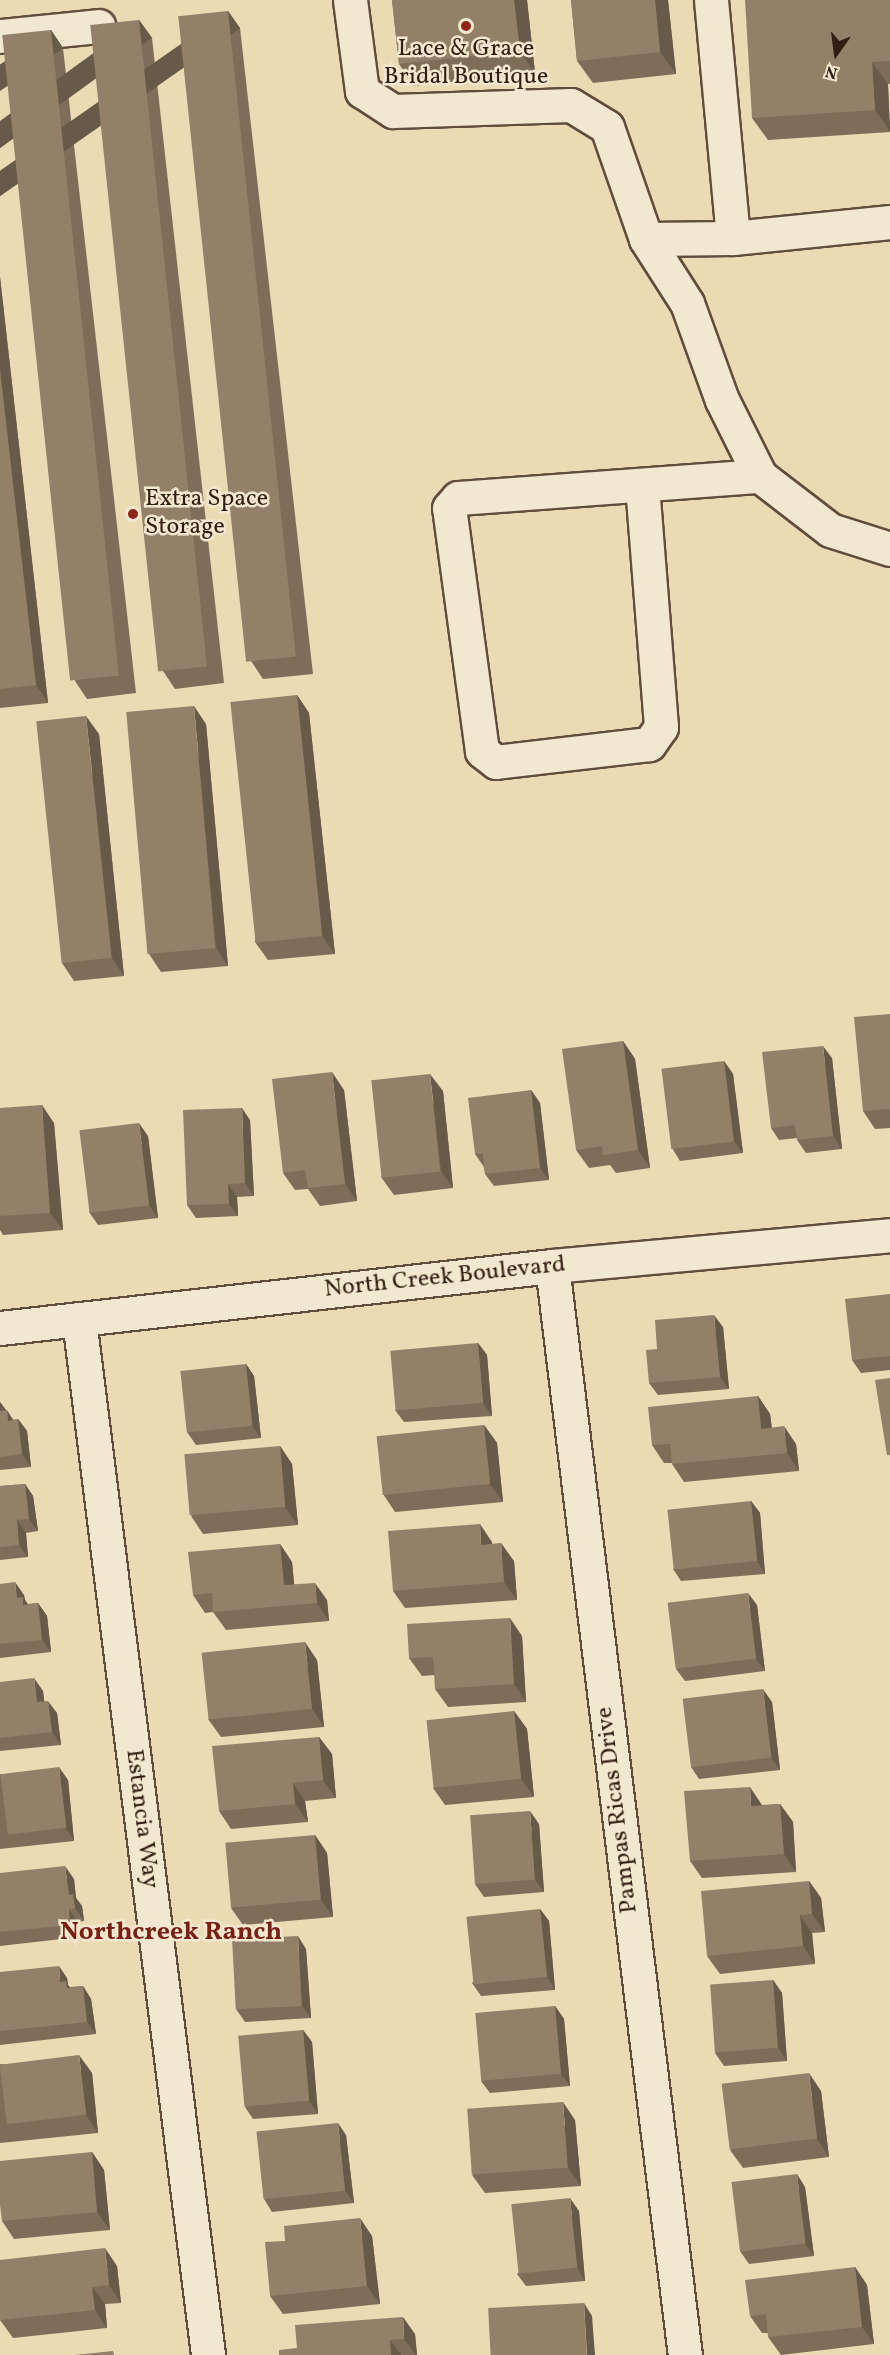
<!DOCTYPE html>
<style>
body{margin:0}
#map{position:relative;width:890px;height:2355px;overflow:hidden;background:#ebdbb5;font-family:Vollkorn,serif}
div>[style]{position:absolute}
.roads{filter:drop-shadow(2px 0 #614d3c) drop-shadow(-2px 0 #614d3c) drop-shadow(0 2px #614d3c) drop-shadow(0 -2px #614d3c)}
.minor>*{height:33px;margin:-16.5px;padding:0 16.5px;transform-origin:16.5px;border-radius:16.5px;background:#f2e8cf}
.wall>*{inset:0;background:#7e6e59}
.shaded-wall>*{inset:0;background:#675a49;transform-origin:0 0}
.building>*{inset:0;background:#938068;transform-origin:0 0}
.dots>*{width:16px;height:16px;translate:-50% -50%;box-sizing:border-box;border:3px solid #f2e8cf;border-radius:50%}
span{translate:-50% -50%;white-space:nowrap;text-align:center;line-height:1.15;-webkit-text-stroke:5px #f2e8cf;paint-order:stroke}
.poi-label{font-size:24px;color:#331e14}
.left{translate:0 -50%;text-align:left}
.street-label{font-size:24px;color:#331e14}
.neighbourhood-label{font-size:26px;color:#7a1f14;font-weight:700}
.north{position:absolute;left:806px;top:24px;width:60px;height:60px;-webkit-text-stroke:4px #f2e8cf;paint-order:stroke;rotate:194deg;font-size:16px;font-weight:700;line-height:24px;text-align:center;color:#331e14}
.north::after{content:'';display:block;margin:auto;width:21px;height:27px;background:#331e14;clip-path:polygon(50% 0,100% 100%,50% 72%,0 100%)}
</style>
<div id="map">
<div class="roads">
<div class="minor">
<div style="left:350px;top:0;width:92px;rotate:82.5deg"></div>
<div style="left:362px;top:91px;width:37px;rotate:33deg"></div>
<div style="left:393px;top:111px;width:178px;rotate:-1.9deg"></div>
<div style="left:571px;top:105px;width:42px;rotate:31.4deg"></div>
<div style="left:607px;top:127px;width:119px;rotate:70.8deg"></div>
<div style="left:646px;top:239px;width:76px;rotate:57.4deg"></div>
<div style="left:687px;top:303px;width:103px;rotate:70.2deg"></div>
<div style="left:722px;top:400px;width:85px;rotate:63.4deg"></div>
<div style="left:760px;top:476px;width:88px;rotate:37.6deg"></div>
<div style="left:830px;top:530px;width:63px;rotate:17.6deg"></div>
<div style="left:711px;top:0;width:239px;rotate:84.7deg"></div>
<div style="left:0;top:36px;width:99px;rotate:-5.8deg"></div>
<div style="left:646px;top:239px;width:87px;rotate:-0.7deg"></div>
<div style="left:733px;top:238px;width:158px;rotate:-5.8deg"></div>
<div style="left:642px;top:485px;width:243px;rotate:85.5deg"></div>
<div style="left:661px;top:727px;width:21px;rotate:125deg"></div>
<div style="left:649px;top:744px;width:154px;rotate:173.3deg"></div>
<div style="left:496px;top:762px;width:18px;rotate:-142deg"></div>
<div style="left:482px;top:751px;width:245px;rotate:-97.7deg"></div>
<div style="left:449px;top:508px;width:13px;rotate:-48deg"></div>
<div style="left:458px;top:498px;width:303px;rotate:-4.2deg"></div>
<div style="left:552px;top:1266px;width:1097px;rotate:83.04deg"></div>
<div style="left:79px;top:1319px;width:1044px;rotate:82.9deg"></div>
<div style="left:0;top:1328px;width:555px;rotate:-6.41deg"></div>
<div style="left:552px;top:1266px;width:339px;rotate:-5.2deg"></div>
</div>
</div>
<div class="wall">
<div style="clip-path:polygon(392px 0,527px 0,535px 73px,414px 86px,399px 64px)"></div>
<div style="clip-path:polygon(571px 0,668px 0,676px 74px,593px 83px,577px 61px)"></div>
<div style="clip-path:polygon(890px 0,890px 84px,888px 84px,890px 132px,768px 140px,752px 118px)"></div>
<div style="clip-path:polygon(228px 11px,240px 28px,313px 674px,263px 679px,251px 661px)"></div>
<div style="clip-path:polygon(139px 20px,152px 38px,224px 683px,175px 689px,163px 671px)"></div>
<div style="clip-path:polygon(51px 30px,63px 48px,136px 693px,87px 699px,75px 681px)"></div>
<div style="clip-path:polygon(0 277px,48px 703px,0 708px)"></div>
<div style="clip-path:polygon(297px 695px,309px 713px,335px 954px,268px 960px,255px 942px)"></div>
<div style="clip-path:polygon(206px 724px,228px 966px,161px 972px,149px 954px)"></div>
<div style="clip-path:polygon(99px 734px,124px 976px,74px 981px,62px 963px)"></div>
<div style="clip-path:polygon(890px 1014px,890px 1128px,875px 1129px,863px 1111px)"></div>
<div style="clip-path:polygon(623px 1041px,635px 1059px,650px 1168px,616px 1173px,610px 1165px,589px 1168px,576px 1150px)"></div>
<div style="clip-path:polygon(832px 1058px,842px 1149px,806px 1153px,797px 1140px,797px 1138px,779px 1140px,771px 1128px)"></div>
<div style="clip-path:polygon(724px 1061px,733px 1074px,743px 1153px,680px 1161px,672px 1148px)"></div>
<div style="clip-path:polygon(344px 1090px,357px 1201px,320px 1206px,308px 1189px,295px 1190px,283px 1173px)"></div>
<div style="clip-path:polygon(531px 1090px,540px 1103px,549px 1180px,494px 1186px,485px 1174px,484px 1167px,475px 1154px)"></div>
<div style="clip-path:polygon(443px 1091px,453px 1188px,394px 1195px,381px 1177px)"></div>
<div style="clip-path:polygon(0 1108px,54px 1123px,63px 1230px,3px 1235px,0 1230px)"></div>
<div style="clip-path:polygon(250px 1120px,254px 1196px,237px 1197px,238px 1216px,196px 1218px,187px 1205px)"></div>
<div style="clip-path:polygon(148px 1136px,158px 1218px,98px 1225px,89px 1212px)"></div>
<div style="clip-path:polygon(890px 1294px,890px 1370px,861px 1373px,852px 1360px)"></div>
<div style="clip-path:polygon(723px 1327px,729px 1389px,658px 1395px,649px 1383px,657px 1349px)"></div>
<div style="clip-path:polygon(478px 1343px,487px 1355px,492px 1416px,404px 1422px,395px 1410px)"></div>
<div style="clip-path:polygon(246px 1364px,254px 1376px,261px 1438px,196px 1445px,187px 1432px)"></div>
<div style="clip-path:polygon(758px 1396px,770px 1414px,772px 1428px,796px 1444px,799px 1471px,684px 1482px,672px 1464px,672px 1463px,664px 1463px,652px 1445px)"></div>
<div style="clip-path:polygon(0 1402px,13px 1420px,18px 1419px,27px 1431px,31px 1467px,0 1470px)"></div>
<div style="clip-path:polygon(484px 1425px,497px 1443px,503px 1502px,395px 1512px,383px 1494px)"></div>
<div style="clip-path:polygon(280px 1446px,292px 1464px,298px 1525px,203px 1534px,191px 1516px)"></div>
<div style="clip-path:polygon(25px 1484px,33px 1496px,38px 1531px,26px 1533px,28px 1557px,0 1560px,0 1486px)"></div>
<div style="clip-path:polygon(751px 1501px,760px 1513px,765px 1574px,681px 1581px,673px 1569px)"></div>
<div style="clip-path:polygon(492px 1542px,492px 1544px,514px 1561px,517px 1600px,405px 1608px,393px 1591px)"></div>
<div style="clip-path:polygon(280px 1544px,292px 1562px,294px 1584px,327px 1600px,329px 1621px,226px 1630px,213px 1612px,205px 1613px,193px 1595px)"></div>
<div style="clip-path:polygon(0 1584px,24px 1595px,25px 1600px,28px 1604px,38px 1603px,47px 1616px,51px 1652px,0 1658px)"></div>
<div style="clip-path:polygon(757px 1605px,765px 1671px,685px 1681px,676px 1669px)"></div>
<div style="clip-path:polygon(522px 1636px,526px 1702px,448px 1707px,435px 1689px,435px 1675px,422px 1676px,409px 1658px)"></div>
<div style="clip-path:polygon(317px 1660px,324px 1727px,221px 1737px,208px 1719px)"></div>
<div style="clip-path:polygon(0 1682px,43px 1691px,44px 1701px,57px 1713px,61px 1745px,0 1751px)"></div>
<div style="clip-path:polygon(772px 1702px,780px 1770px,699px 1779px,691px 1767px)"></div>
<div style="clip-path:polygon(514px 1711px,527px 1729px,534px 1797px,445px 1805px,433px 1788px)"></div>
<div style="clip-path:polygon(319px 1737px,332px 1754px,336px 1798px,305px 1801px,308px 1822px,231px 1829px,219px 1811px)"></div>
<div style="clip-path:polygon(0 1774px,68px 1780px,74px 1841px,0 1849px)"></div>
<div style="clip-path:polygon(780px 1804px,793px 1822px,796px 1872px,702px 1878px,690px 1861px,762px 1805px)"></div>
<div style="clip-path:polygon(539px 1824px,544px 1892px,484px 1897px,475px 1884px)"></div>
<div style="clip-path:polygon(315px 1835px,327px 1853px,333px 1917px,243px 1925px,231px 1908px)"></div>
<div style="clip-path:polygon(0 1873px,74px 1879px,76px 1898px,82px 1906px,84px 1921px,77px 1922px,79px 1937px,0 1946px)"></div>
<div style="clip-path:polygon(809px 1881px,821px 1898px,825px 1932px,812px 1933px,815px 1964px,720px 1974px,707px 1956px)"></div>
<div style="clip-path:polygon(540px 1909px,549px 1921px,555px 1990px,481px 1996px,472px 1983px)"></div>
<div style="clip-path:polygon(306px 1949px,311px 2018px,245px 2022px,236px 2009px)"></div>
<div style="clip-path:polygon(0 1972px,67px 1978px,68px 1985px,70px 1987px,83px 1986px,91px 1999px,96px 2034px,0 2045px)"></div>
<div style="clip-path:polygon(773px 1980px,782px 1993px,787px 2061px,724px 2066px,715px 2053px)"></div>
<div style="clip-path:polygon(555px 2006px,564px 2019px,570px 2086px,490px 2093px,481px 2081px)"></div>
<div style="clip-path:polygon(303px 2030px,312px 2042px,318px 2114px,253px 2119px,245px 2107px)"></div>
<div style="clip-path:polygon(0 2064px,92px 2073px,98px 2133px,0 2143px)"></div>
<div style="clip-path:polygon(821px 2091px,829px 2157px,743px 2168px,730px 2150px)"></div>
<div style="clip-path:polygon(575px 2120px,581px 2186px,485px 2193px,472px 2175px)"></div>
<div style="clip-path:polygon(346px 2135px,354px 2203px,272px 2212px,264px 2199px)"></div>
<div style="clip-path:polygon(92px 2152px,104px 2170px,110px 2230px,14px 2239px,2px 2221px)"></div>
<div style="clip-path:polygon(805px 2187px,814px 2256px,749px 2264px,740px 2251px)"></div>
<div style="clip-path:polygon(579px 2211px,585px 2281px,526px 2286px,517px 2274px)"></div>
<div style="clip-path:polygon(372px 2236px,380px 2304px,283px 2314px,270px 2296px,285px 2241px)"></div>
<div style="clip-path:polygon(117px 2266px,121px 2303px,105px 2304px,107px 2328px,13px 2338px,0 2320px)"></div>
<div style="clip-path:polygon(855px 2267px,867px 2285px,874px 2344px,781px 2355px,768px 2337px,768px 2333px,762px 2333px,750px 2316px)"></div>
<div style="clip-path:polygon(415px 2334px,417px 2355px,279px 2355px,297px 2348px)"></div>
</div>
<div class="shaded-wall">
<div style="clip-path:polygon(514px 0,527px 0,535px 73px,520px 51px)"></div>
<div style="clip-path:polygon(655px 0,668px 0,676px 74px,660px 52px)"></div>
<div style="left:228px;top:11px;width:21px;height:649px;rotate:55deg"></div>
<div style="left:139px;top:20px;width:22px;height:650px;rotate:54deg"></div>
<div style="left:51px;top:30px;width:22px;height:649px;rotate:56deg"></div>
<div style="clip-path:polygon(872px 62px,888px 84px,890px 131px,875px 110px)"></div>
<div style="clip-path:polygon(0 277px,48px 703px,36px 685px,0 370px)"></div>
<div style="clip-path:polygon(297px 695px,309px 713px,335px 954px,322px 936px)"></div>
<div style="clip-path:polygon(194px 706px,206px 724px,228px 966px,216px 948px)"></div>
<div style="clip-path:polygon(86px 716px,99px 734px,124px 976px,112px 958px)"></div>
<div style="clip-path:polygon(623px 1041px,635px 1059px,650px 1168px,638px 1150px)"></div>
<div style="clip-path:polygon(823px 1046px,832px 1058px,842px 1149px,833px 1136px)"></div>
<div style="clip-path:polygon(724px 1061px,733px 1074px,743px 1153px,734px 1141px)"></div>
<div style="clip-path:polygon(332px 1072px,344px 1090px,357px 1201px,345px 1184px)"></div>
<div style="clip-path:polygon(430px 1074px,443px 1091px,453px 1188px,441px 1171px)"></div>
<div style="clip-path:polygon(531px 1090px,540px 1103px,549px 1180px,540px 1168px)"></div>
<div style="clip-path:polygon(42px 1105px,54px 1123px,63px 1230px,50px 1213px)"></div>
<div style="clip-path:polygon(242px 1108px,250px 1120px,254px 1196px,245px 1183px)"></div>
<div style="clip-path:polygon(139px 1123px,148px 1136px,158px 1218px,149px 1205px)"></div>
<div style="clip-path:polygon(228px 1184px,237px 1197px,238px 1216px,229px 1204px)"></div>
<div style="clip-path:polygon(714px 1315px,723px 1327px,729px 1389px,720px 1377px)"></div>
<div style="clip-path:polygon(478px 1343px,487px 1355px,492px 1416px,483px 1403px)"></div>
<div style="clip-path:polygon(246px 1364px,254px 1376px,261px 1438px,252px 1426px)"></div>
<div style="clip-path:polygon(758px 1396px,770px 1414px,774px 1447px,761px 1429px)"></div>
<div style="clip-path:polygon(0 1402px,6px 1410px,0 1413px)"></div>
<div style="clip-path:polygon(7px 1410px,15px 1423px,8px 1421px)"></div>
<div style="clip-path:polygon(18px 1419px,27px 1431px,31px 1467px,22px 1454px)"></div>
<div style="clip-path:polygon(484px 1425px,497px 1443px,503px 1502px,490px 1484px)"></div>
<div style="clip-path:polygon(784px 1426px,796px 1444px,799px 1471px,787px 1453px)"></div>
<div style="clip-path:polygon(280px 1446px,292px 1464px,298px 1525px,285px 1507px)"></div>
<div style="clip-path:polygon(25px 1484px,33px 1496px,38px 1531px,29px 1519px)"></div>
<div style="clip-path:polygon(751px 1501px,760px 1513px,765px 1574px,757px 1561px)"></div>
<div style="clip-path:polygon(17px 1520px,26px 1533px,28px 1557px,19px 1545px)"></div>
<div style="clip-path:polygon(480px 1524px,492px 1542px,494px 1562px,481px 1545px)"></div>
<div style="clip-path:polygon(501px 1543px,514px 1561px,517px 1600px,504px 1582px)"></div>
<div style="clip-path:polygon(280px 1544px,292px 1562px,296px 1603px,284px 1585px)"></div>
<div style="clip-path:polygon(15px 1582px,24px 1595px,25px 1600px,31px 1610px,32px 1617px,17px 1598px)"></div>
<div style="clip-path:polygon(315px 1583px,327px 1600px,329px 1621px,317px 1603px)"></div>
<div style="clip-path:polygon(748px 1593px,757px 1605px,765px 1671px,756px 1659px)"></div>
<div style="clip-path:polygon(38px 1603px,47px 1616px,51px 1652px,42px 1640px)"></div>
<div style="clip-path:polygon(510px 1618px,522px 1636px,526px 1702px,514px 1684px)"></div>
<div style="clip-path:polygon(305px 1642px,317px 1660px,324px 1727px,312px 1709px)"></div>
<div style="clip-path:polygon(34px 1678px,43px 1691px,46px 1715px,37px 1702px)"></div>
<div style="clip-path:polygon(763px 1689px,772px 1702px,780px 1770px,771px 1758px)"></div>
<div style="clip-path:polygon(48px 1701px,57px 1713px,61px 1745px,52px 1732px)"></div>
<div style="clip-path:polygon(514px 1711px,527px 1729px,534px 1797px,521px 1779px)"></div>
<div style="clip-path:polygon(319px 1737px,332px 1754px,336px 1798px,323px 1780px)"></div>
<div style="clip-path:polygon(59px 1767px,68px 1780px,74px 1841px,66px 1828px)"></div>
<div style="clip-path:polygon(293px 1783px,305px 1801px,308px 1822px,295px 1804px)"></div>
<div style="clip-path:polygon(750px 1787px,762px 1805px,763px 1824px,751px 1806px)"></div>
<div style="clip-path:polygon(780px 1804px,793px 1822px,796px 1872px,784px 1854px)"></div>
<div style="clip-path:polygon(530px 1811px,539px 1824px,544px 1892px,535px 1880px)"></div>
<div style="clip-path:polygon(315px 1835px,327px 1853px,333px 1917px,321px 1900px)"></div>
<div style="clip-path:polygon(65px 1866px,74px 1879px,76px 1898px,82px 1906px,84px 1921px,75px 1908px,69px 1895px)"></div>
<div style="clip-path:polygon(809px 1881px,821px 1898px,825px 1932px,812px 1914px)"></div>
<div style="clip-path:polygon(69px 1909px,77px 1922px,79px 1937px,70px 1925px)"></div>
<div style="clip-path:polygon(540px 1909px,549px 1921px,555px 1990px,547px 1977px)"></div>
<div style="clip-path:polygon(800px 1915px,812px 1933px,815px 1964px,803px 1946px)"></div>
<div style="clip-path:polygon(298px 1936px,306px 1949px,311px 2018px,302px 2006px)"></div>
<div style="clip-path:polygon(59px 1966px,67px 1978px,68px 1985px,75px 1994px,60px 1982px)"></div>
<div style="clip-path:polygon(773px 1980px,782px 1993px,787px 2061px,778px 2048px)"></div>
<div style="clip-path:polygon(83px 1986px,91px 1999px,96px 2034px,87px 2022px)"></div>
<div style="clip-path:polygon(555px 2006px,564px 2019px,570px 2086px,561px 2074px)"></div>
<div style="clip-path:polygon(303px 2030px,312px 2042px,318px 2114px,309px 2101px)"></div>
<div style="clip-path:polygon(79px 2055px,92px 2073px,98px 2133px,86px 2115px)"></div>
<div style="clip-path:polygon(809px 2073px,821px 2091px,829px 2157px,817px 2139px)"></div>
<div style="clip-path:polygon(563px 2102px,575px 2120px,581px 2186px,568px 2168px)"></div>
<div style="clip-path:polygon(338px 2123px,346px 2135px,354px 2203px,345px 2191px)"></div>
<div style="clip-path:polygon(92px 2152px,104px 2170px,110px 2230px,97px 2212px)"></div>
<div style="clip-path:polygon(797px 2174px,805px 2187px,814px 2256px,805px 2244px)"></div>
<div style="clip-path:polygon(570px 2198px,579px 2211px,585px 2281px,577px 2268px)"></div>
<div style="clip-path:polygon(360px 2218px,372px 2236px,380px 2304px,367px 2286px)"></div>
<div style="clip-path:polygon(105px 2248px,117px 2266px,121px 2303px,109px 2285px)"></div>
<div style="clip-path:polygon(855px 2267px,867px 2285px,874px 2344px,862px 2327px)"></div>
<div style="clip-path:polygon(92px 2287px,105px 2304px,107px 2328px,95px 2310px)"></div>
<div style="clip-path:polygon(584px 2303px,592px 2316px,595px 2355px,587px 2355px)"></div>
<div style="clip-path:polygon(403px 2317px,415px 2334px,417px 2355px,416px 2355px,404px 2339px)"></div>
<div style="clip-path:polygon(390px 2340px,401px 2355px,391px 2355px)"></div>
</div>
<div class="building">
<div style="clip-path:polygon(392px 0,514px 0,520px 51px,399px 64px)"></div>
<div style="clip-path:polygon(571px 0,655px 0,660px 52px,577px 61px)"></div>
<div style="clip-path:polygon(745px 0,890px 0,890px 61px,872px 62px,875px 110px,752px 118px)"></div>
<div style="left:228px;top:11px;width:649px;height:50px;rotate:84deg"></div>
<div style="left:139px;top:20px;width:650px;height:49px;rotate:84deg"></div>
<div style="left:51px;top:30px;width:649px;height:49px;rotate:84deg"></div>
<div style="clip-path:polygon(0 370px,36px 685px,0 689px)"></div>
<div style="left:297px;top:695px;width:242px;height:67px;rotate:84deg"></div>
<div style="left:194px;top:706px;width:243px;height:68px;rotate:85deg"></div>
<div style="left:86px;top:716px;width:243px;height:50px;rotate:84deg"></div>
<div style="clip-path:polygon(890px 1014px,890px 1109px,863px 1111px,854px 1017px)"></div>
<div style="clip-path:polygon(623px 1041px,638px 1150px,603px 1155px,602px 1146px,576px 1150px,562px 1049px)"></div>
<div style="clip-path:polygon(823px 1046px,833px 1136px,797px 1140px,795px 1125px,771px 1128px,762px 1052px)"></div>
<div style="left:724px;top:1061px;width:81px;height:63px;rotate:83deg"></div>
<div style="clip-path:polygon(332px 1072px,345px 1184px,308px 1188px,305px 1170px,283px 1173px,272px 1079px)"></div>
<div style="left:430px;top:1074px;width:98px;height:59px;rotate:84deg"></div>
<div style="clip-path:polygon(531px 1090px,540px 1168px,485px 1174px,483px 1154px,475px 1154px,468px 1098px)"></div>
<div style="clip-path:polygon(42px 1105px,50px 1213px,0 1216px,0 1108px)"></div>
<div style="clip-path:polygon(242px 1108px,245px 1183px,228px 1184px,229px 1204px,187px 1205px,183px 1110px)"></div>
<div style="left:139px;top:1123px;width:83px;height:60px;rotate:83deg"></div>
<div style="clip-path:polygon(890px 1294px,890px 1356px,852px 1360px,845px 1299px)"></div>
<div style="clip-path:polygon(714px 1315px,720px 1377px,649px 1383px,646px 1350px,657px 1349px,655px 1320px)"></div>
<div style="left:478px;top:1343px;width:60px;height:88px;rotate:85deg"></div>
<div style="left:246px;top:1364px;width:62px;height:66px;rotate:84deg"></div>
<div style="clip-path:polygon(890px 1378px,890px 1455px,887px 1455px,875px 1380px)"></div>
<div style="clip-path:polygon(758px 1396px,761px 1429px,784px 1426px,787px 1453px,672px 1464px,670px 1444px,652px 1445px,648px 1407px)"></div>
<div style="clip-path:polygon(7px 1410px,8px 1421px,18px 1419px,22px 1454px,0 1457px,0 1411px)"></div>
<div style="left:484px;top:1425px;width:59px;height:108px;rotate:84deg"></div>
<div style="left:280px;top:1446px;width:61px;height:96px;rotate:85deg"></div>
<div style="clip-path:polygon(25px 1484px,29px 1519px,17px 1520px,19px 1545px,0 1547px,0 1486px)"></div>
<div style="left:751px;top:1501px;width:60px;height:84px;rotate:84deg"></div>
<div style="clip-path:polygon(480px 1524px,481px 1545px,501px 1543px,504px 1582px,393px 1591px,388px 1531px)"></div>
<div style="clip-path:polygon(280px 1544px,284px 1585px,315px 1583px,317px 1603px,213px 1612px,212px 1593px,193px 1595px,188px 1552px)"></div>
<div style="clip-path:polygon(15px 1582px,17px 1598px,23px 1597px,23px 1605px,38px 1603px,42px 1640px,0 1644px,0 1584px)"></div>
<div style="left:748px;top:1593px;width:66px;height:81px;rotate:83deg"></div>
<div style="clip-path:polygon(510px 1618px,514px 1684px,435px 1689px,433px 1657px,409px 1658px,407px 1624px)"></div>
<div style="left:305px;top:1642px;width:67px;height:104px;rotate:84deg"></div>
<div style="clip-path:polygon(34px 1678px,37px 1702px,48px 1701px,52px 1732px,0 1738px,0 1682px)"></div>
<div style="left:763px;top:1689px;width:69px;height:81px;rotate:83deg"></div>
<div style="left:514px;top:1711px;width:68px;height:88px;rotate:84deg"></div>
<div style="clip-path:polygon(319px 1737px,323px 1780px,293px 1783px,295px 1804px,219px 1811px,212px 1746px)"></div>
<div style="left:59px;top:1767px;width:61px;height:59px;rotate:83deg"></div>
<div style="clip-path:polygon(750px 1787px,751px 1806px,780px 1804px,784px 1854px,690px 1861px,684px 1791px)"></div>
<div style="left:530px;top:1811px;width:69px;height:60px;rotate:86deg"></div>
<div style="left:315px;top:1835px;width:65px;height:90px;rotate:85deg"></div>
<div style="clip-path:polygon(65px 1866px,69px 1895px,73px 1894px,75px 1908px,69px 1909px,70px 1925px,0 1932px,0 1873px)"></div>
<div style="clip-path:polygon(809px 1881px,812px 1914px,800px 1915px,803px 1946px,707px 1956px,701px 1891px)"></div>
<div style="left:540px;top:1909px;width:68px;height:74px;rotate:84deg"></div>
<div style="left:298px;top:1936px;width:70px;height:66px;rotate:87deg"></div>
<div style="clip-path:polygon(59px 1966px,60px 1982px,66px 1981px,67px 1988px,83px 1986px,87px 2022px,0 2031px,0 1972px)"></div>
<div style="left:773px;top:1980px;width:68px;height:63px;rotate:86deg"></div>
<div style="left:555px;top:2006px;width:68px;height:80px;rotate:85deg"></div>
<div style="left:303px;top:2030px;width:71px;height:65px;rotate:85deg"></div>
<div style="left:79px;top:2055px;width:60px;height:80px;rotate:83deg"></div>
<div style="left:809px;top:2073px;width:66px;height:88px;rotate:83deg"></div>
<div style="left:563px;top:2102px;width:66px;height:96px;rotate:86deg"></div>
<div style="left:338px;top:2123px;width:68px;height:82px;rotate:84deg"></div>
<div style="clip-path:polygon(92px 2152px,97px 2212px,2px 2221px,0 2205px,0 2161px)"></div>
<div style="left:797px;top:2174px;width:70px;height:66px;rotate:83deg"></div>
<div style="left:570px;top:2198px;width:70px;height:59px;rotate:84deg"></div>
<div style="clip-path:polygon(360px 2218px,367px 2286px,270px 2296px,265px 2242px,285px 2241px,284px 2226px)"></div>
<div style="clip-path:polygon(105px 2248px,109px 2285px,92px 2287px,95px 2310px,0 2320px,0 2260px)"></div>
<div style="clip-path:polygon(855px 2267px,862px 2327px,768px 2337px,766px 2314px,750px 2316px,745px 2280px)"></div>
<div style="left:584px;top:2303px;width:52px;height:96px;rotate:87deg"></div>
<div style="clip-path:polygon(403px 2317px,404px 2339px,390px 2340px,391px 2355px,279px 2355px,279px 2350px,297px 2348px,295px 2325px)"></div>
<div style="clip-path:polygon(113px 2351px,114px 2355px,75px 2355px)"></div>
</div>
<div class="dots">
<div style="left:466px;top:26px;background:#8f2418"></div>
<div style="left:133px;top:514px;background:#8f2418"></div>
</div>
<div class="poi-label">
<span style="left:466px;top:64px">Lace &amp; Grace<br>Bridal Boutique</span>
<span class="left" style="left:145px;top:514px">Extra Space<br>Storage</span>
</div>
<div class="street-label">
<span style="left:445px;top:1278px;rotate:-6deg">North Creek Boulevard</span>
<span style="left:618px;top:1810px;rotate:-97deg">Pampas Ricas Drive</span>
<span style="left:141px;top:1819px;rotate:83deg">Estancia Way</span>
</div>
<div class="neighbourhood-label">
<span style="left:171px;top:1933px">Northcreek Ranch</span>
</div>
<div class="north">N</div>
</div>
